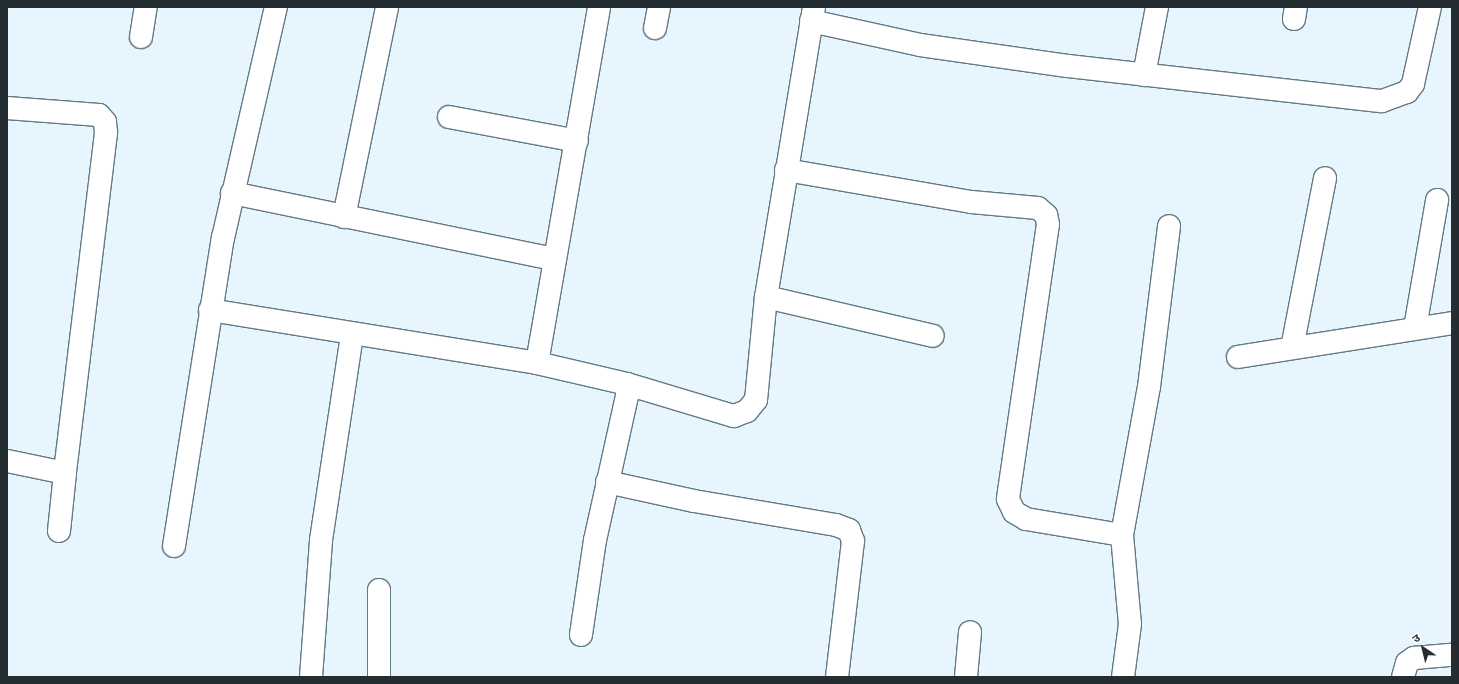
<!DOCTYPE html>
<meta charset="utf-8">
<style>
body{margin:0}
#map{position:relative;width:1459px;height:684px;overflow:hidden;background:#e7f6fe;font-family:"Noto Sans","Noto Sans Devanagari",sans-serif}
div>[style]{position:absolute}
.roads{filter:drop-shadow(1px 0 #637984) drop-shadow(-1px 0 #637984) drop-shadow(0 1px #637984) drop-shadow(0 -1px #637984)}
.minor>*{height:22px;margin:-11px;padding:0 11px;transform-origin:11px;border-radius:11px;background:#fff}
span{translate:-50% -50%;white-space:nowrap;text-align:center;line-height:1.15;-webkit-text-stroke:3px #fff;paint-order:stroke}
.frame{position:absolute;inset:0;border:8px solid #242d32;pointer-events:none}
.north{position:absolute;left:1403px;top:628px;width:40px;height:40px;-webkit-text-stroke:3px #fff;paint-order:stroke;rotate:325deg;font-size:11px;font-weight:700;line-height:16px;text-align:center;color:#242d32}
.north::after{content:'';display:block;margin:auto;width:14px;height:18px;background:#242d32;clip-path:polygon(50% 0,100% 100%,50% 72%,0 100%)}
</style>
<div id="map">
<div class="roads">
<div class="minor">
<div style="left:1294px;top:19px;width:12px;rotate:-81deg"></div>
<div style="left:811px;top:21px;width:112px;rotate:12.4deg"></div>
<div style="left:920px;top:45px;width:149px;rotate:8.1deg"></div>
<div style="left:1068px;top:66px;width:316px;rotate:6.4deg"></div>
<div style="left:1382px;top:101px;width:27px;rotate:-20deg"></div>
<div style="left:1407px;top:92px;width:10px;rotate:-53deg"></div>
<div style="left:1413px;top:84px;width:79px;rotate:-77.6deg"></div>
<div style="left:655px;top:28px;width:21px;rotate:-79deg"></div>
<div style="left:141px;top:37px;width:30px;rotate:-81deg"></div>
<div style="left:1144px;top:75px;width:69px;rotate:-79.2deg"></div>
<div style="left:7px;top:108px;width:92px;rotate:4.4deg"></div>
<div style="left:99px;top:115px;width:9px;rotate:49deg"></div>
<div style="left:105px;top:122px;width:11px;rotate:85deg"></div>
<div style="left:106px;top:133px;width:342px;rotate:96.9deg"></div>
<div style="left:65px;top:473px;width:59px;rotate:-168.3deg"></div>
<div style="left:449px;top:117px;width:130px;rotate:10.6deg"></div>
<div style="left:786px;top:170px;width:188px;rotate:9.8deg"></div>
<div style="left:971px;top:202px;width:67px;rotate:5.1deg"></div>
<div style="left:1038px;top:208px;width:11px;rotate:41deg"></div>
<div style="left:1046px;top:215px;width:9px;rotate:77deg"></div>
<div style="left:1048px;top:224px;width:278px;rotate:98.3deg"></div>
<div style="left:1008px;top:499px;width:14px;rotate:65deg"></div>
<div style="left:1014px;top:512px;width:14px;rotate:30deg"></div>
<div style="left:1026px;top:519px;width:97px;rotate:9.5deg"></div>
<div style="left:1122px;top:535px;width:89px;rotate:84.9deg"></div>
<div style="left:1130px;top:624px;width:53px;rotate:97.5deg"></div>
<div style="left:232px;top:193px;width:329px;rotate:11.6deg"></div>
<div style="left:344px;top:217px;width:214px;rotate:-78.4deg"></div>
<div style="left:766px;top:297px;width:171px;rotate:13.1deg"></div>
<div style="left:210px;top:310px;width:331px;rotate:9.2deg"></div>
<div style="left:537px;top:363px;width:92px;rotate:13.1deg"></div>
<div style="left:627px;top:384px;width:12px;rotate:90deg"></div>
<div style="left:627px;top:396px;width:148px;rotate:102.5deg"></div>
<div style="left:595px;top:540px;width:96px;rotate:98.4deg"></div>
<div style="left:1415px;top:328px;width:130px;rotate:-80.2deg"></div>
<div style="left:1292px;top:348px;width:173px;rotate:-79deg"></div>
<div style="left:1238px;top:357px;width:217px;rotate:-9deg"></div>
<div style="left:537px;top:363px;width:361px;rotate:-80.1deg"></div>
<div style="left:627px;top:384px;width:112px;rotate:16.7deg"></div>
<div style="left:734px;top:416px;width:14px;rotate:-21deg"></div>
<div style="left:747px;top:411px;width:14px;rotate:-51deg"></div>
<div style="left:756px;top:400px;width:103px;rotate:-84.5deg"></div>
<div style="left:766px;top:297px;width:294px;rotate:-80.6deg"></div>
<div style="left:607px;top:482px;width:89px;rotate:12.3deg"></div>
<div style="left:694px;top:501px;width:144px;rotate:9.6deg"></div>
<div style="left:836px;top:525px;width:14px;rotate:21deg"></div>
<div style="left:849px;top:530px;width:12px;rotate:70deg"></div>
<div style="left:853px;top:541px;width:137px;rotate:96.7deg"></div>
<div style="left:59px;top:531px;width:58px;rotate:-84.1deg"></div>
<div style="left:1122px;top:535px;width:150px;rotate:-79.7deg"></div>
<div style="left:1149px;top:387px;width:162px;rotate:-82.9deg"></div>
<div style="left:174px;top:546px;width:312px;rotate:-81deg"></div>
<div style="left:223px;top:238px;width:237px;rotate:-77.1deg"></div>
<div style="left:311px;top:677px;width:137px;rotate:-85.8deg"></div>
<div style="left:321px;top:540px;width:207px;rotate:-81.4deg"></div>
<div style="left:379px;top:677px;width:87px;rotate:-90deg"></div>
<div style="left:966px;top:677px;width:45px;rotate:-84.9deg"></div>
<div style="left:1403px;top:677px;width:15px;rotate:-74deg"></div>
<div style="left:1407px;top:663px;width:9px;rotate:-36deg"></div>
<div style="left:1414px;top:658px;width:38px;rotate:-5deg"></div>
</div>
</div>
<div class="frame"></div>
<div class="north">उ</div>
</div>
